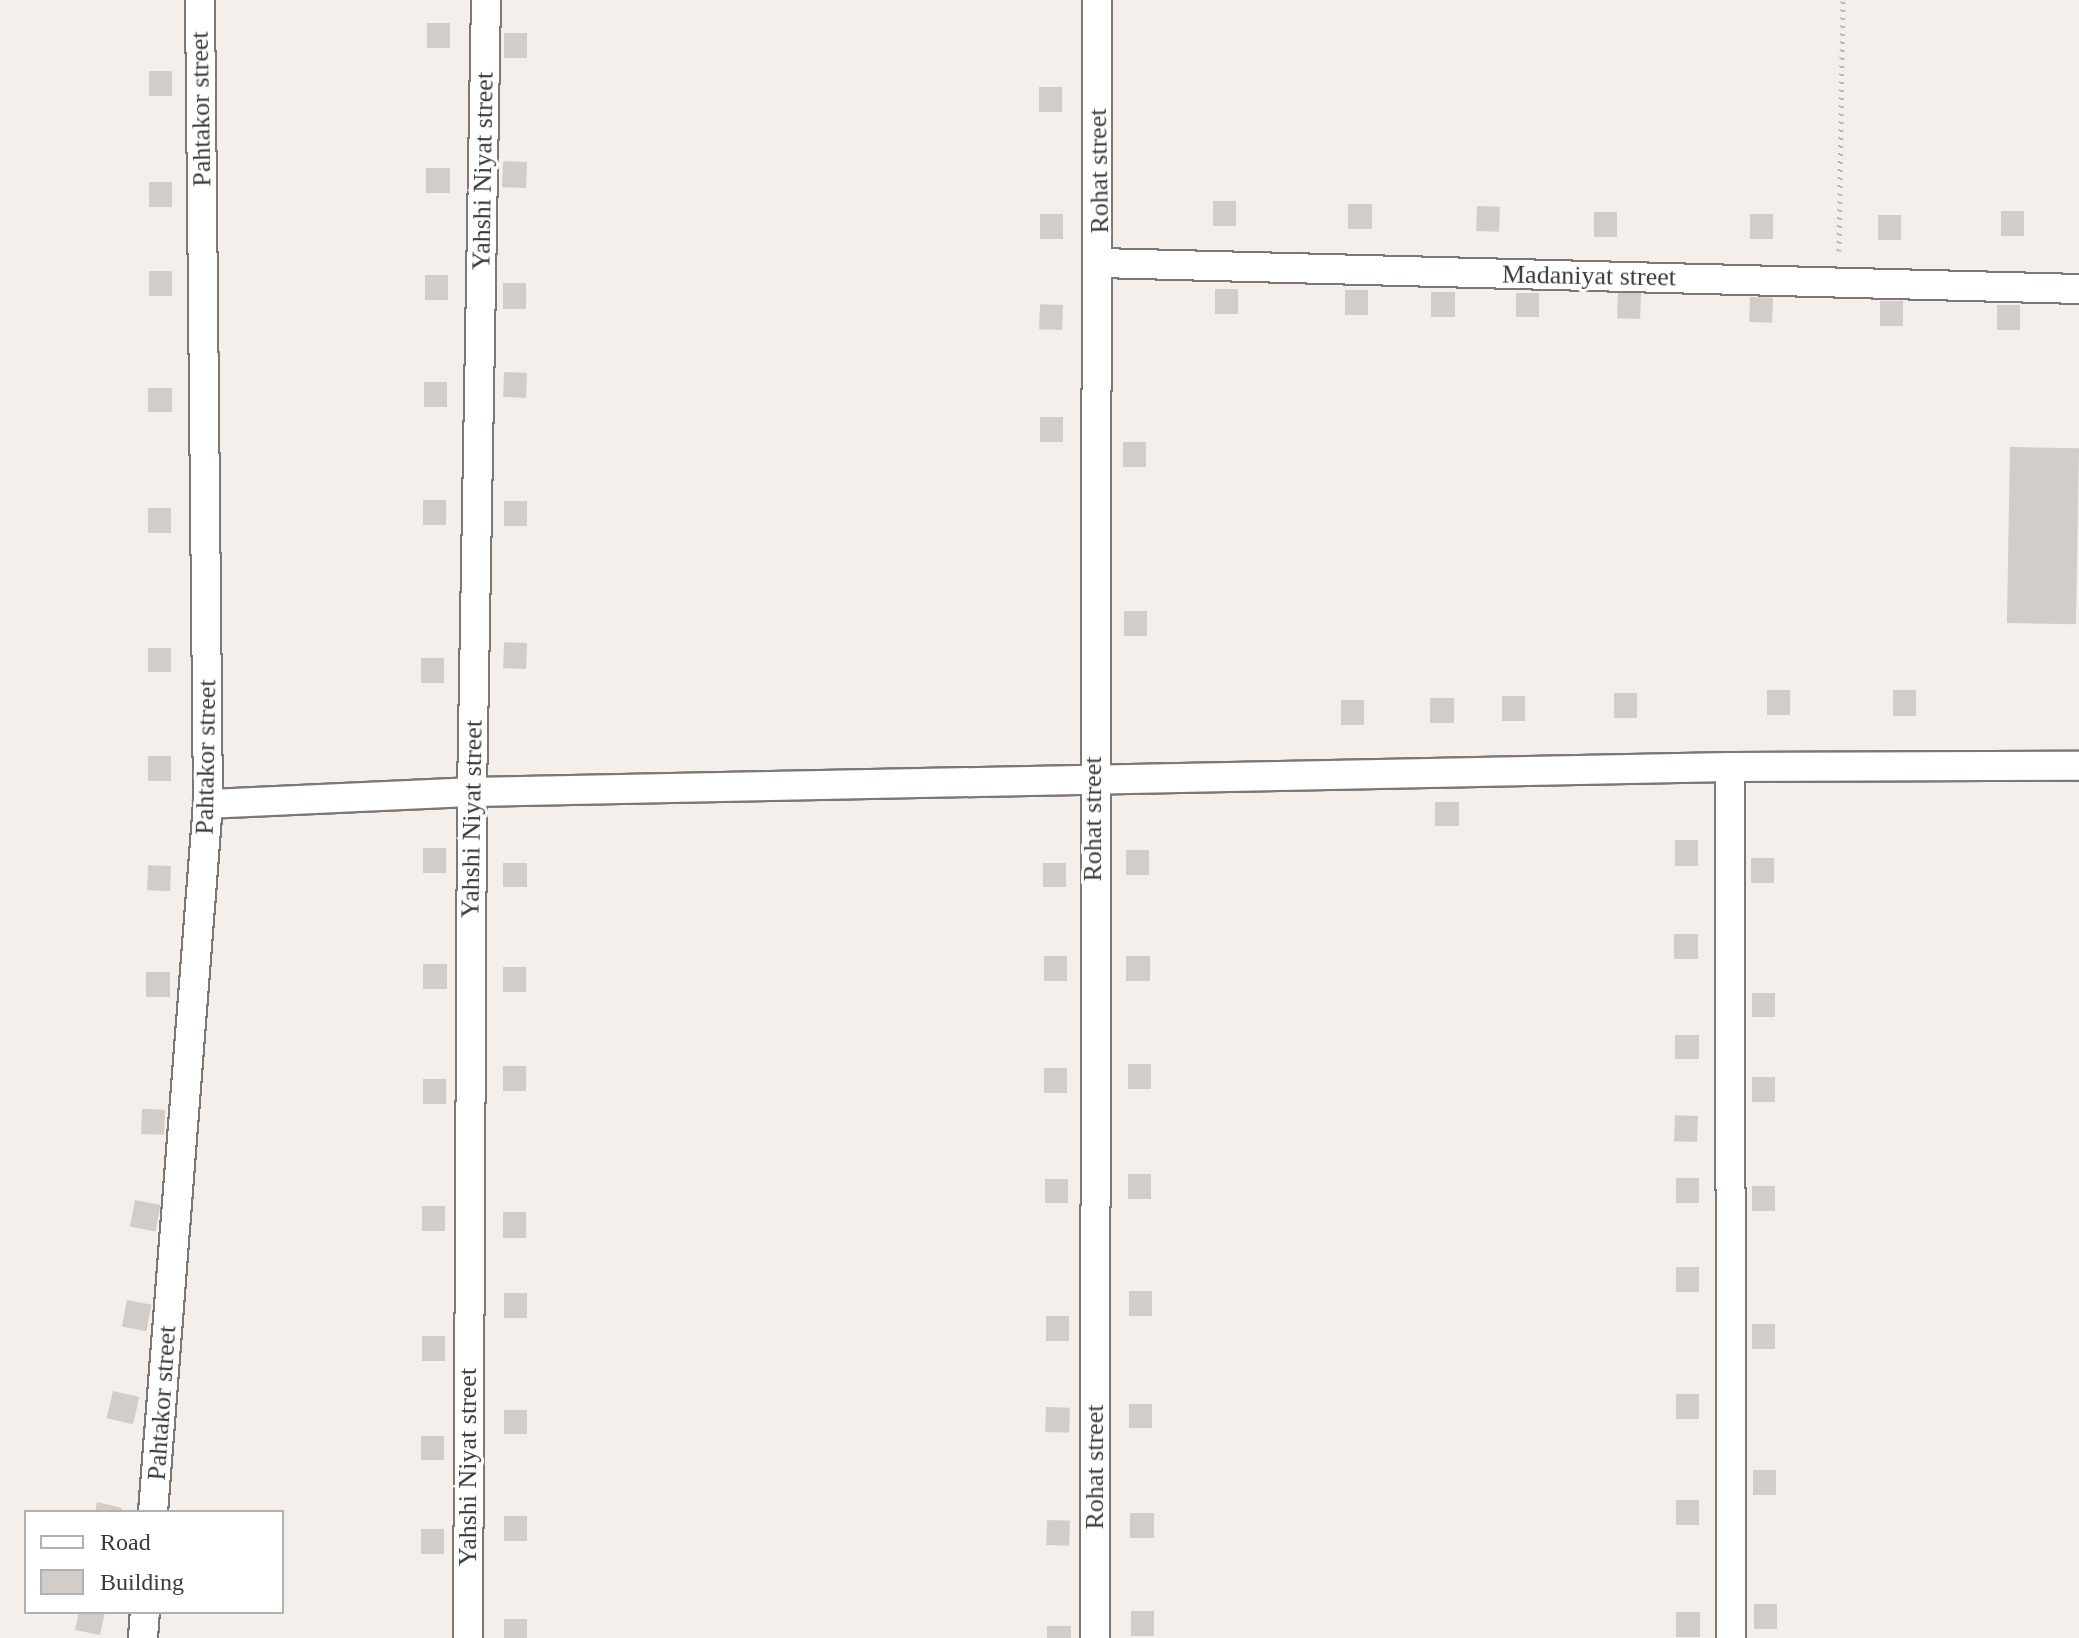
<!DOCTYPE html>
<style>
body{margin:0}
#map{position:relative;width:2079px;height:1638px;overflow:hidden;background:#f5efeb;font-family:"Times New Roman",serif}
div>[style]{position:absolute}
.building>*{inset:0;background:#d2cdc9;transform-origin:0 0}
.path>*{height:5px;margin-top:-2.5px;transform-origin:0;background:repeating-linear-gradient(90deg,#bdb8b4 0 2px,transparent 0 8px)}
.roads{filter:drop-shadow(2px 0 #7d7874) drop-shadow(-2px 0 #7d7874) drop-shadow(0 2px #7d7874) drop-shadow(0 -2px #7d7874)}
.minor>*{height:28px;margin:-14px;padding:0 14px;transform-origin:14px;border-radius:14px;background:#fff}
span{translate:-50% -50%;white-space:nowrap;text-align:center;line-height:1.15;-webkit-text-stroke:6px #fff;paint-order:stroke}
.street-label{font-size:26px;color:#3d3b39}
.legend{position:absolute;left:24px;top:1510px;width:260px;height:104px;box-sizing:border-box;background:#fff;border:2px solid #b1b1b0;margin:0;padding:10px 14px;list-style:none;font-size:24px;color:#3d3b39}
.legend li{display:flex;align-items:center;gap:16px;height:40px}
.legend b{width:40px;border:2px solid #b1b1b0}
</style>
<div id="map">
<div class="building">
<div style="left:427px;top:23px;width:23px;height:25px"></div>
<div style="left:504px;top:33px;width:23px;height:25px"></div>
<div style="left:149px;top:71px;width:23px;height:25px"></div>
<div style="left:1039px;top:87px;width:23px;height:25px"></div>
<div style="left:527px;top:162px;width:26px;height:24px;rotate:92deg"></div>
<div style="left:426px;top:168px;width:24px;height:25px"></div>
<div style="left:149px;top:182px;width:23px;height:25px"></div>
<div style="left:1213px;top:201px;width:23px;height:25px"></div>
<div style="left:1348px;top:204px;width:24px;height:25px"></div>
<div style="left:1477px;top:206px;width:23px;height:25px;rotate:2deg"></div>
<div style="left:2001px;top:211px;width:23px;height:25px"></div>
<div style="left:1594px;top:212px;width:23px;height:25px"></div>
<div style="left:1040px;top:214px;width:23px;height:25px"></div>
<div style="left:1750px;top:214px;width:23px;height:25px"></div>
<div style="left:1878px;top:215px;width:23px;height:25px"></div>
<div style="left:149px;top:271px;width:23px;height:25px"></div>
<div style="left:425px;top:275px;width:23px;height:25px"></div>
<div style="left:526px;top:283px;width:26px;height:23px;rotate:90deg"></div>
<div style="left:1215px;top:289px;width:23px;height:25px"></div>
<div style="left:1345px;top:290px;width:23px;height:25px"></div>
<div style="left:1431px;top:292px;width:24px;height:25px"></div>
<div style="left:1516px;top:293px;width:23px;height:24px"></div>
<div style="left:1641px;top:293px;width:26px;height:23px;rotate:92deg"></div>
<div style="left:1750px;top:297px;width:23px;height:25px;rotate:2deg"></div>
<div style="left:1880px;top:301px;width:23px;height:25px"></div>
<div style="left:1063px;top:305px;width:25px;height:23px;rotate:92deg"></div>
<div style="left:1997px;top:305px;width:23px;height:25px"></div>
<div style="left:504px;top:372px;width:23px;height:25px;rotate:2deg"></div>
<div style="left:424px;top:382px;width:23px;height:25px"></div>
<div style="left:148px;top:388px;width:24px;height:24px"></div>
<div style="left:1040px;top:417px;width:23px;height:25px"></div>
<div style="left:1123px;top:442px;width:23px;height:25px"></div>
<div style="left:2010px;top:447px;width:69px;height:176px;rotate:1deg"></div>
<div style="left:423px;top:500px;width:23px;height:25px"></div>
<div style="left:504px;top:501px;width:23px;height:25px"></div>
<div style="left:148px;top:508px;width:23px;height:25px"></div>
<div style="left:1124px;top:611px;width:23px;height:25px"></div>
<div style="left:527px;top:643px;width:26px;height:23px;rotate:92deg"></div>
<div style="left:148px;top:648px;width:23px;height:24px"></div>
<div style="left:421px;top:658px;width:23px;height:25px"></div>
<div style="left:1767px;top:690px;width:23px;height:25px"></div>
<div style="left:1916px;top:690px;width:26px;height:23px;rotate:90deg"></div>
<div style="left:1614px;top:693px;width:23px;height:25px"></div>
<div style="left:1502px;top:696px;width:23px;height:25px"></div>
<div style="left:1430px;top:698px;width:24px;height:25px"></div>
<div style="left:1364px;top:700px;width:25px;height:23px;rotate:90deg"></div>
<div style="left:148px;top:756px;width:23px;height:25px"></div>
<div style="left:1435px;top:802px;width:24px;height:24px"></div>
<div style="left:1698px;top:840px;width:26px;height:23px;rotate:90deg"></div>
<div style="left:423px;top:848px;width:23px;height:25px"></div>
<div style="left:1126px;top:850px;width:23px;height:25px"></div>
<div style="left:1751px;top:858px;width:23px;height:25px"></div>
<div style="left:503px;top:863px;width:24px;height:24px"></div>
<div style="left:1043px;top:863px;width:23px;height:24px"></div>
<div style="left:171px;top:866px;width:25px;height:23px;rotate:92deg"></div>
<div style="left:1674px;top:934px;width:24px;height:25px"></div>
<div style="left:1044px;top:956px;width:23px;height:25px"></div>
<div style="left:1126px;top:956px;width:24px;height:25px"></div>
<div style="left:423px;top:964px;width:24px;height:25px"></div>
<div style="left:503px;top:967px;width:23px;height:25px"></div>
<div style="left:146px;top:972px;width:24px;height:25px"></div>
<div style="left:1752px;top:993px;width:23px;height:24px"></div>
<div style="left:1675px;top:1035px;width:24px;height:24px"></div>
<div style="left:1128px;top:1064px;width:23px;height:25px"></div>
<div style="left:503px;top:1066px;width:23px;height:25px"></div>
<div style="left:1044px;top:1068px;width:23px;height:25px"></div>
<div style="left:1752px;top:1077px;width:23px;height:25px"></div>
<div style="left:423px;top:1079px;width:23px;height:25px"></div>
<div style="left:142px;top:1109px;width:23px;height:25px;rotate:2deg"></div>
<div style="left:1698px;top:1116px;width:26px;height:23px;rotate:92deg"></div>
<div style="left:1128px;top:1174px;width:23px;height:25px"></div>
<div style="left:1676px;top:1178px;width:23px;height:25px"></div>
<div style="left:1045px;top:1179px;width:23px;height:24px"></div>
<div style="left:1752px;top:1186px;width:23px;height:25px"></div>
<div style="left:135px;top:1200px;width:26px;height:27px;rotate:11deg"></div>
<div style="left:422px;top:1206px;width:23px;height:25px"></div>
<div style="left:526px;top:1212px;width:26px;height:23px;rotate:90deg"></div>
<div style="left:1676px;top:1267px;width:23px;height:25px"></div>
<div style="left:1129px;top:1291px;width:23px;height:25px"></div>
<div style="left:504px;top:1293px;width:23px;height:25px"></div>
<div style="left:127px;top:1300px;width:25px;height:27px;rotate:11deg"></div>
<div style="left:1046px;top:1316px;width:23px;height:25px"></div>
<div style="left:1752px;top:1324px;width:23px;height:25px"></div>
<div style="left:422px;top:1336px;width:23px;height:25px"></div>
<div style="left:113px;top:1391px;width:27px;height:28px;rotate:13deg"></div>
<div style="left:1699px;top:1394px;width:25px;height:23px;rotate:90deg"></div>
<div style="left:1129px;top:1404px;width:23px;height:24px"></div>
<div style="left:1046px;top:1407px;width:24px;height:25px;rotate:2deg"></div>
<div style="left:504px;top:1410px;width:23px;height:24px"></div>
<div style="left:421px;top:1436px;width:23px;height:24px"></div>
<div style="left:1753px;top:1470px;width:23px;height:25px"></div>
<div style="left:1676px;top:1500px;width:23px;height:25px"></div>
<div style="clip-path:polygon(97px 1502px,122px 1508px,121px 1512px,95px 1512px)"></div>
<div style="left:1130px;top:1513px;width:24px;height:25px"></div>
<div style="left:504px;top:1516px;width:23px;height:25px"></div>
<div style="left:1047px;top:1520px;width:23px;height:25px;rotate:2deg"></div>
<div style="left:421px;top:1529px;width:23px;height:25px"></div>
<div style="left:1754px;top:1604px;width:23px;height:25px"></div>
<div style="left:1131px;top:1611px;width:23px;height:25px"></div>
<div style="clip-path:polygon(79px 1612px,105px 1612px,100px 1635px,75px 1630px)"></div>
<div style="left:1676px;top:1612px;width:24px;height:25px"></div>
<div style="left:504px;top:1619px;width:23px;height:19px"></div>
<div style="left:1047px;top:1626px;width:24px;height:12px"></div>
</div>
<div class="path">
<div style="left:1839px;top:251px;width:251px;rotate:-89.1deg"></div>
</div>
<div class="roads">
<div class="minor">
<div style="left:1100px;top:263px;width:979px;rotate:1.52deg"></div>
<div style="left:1730px;top:767px;width:871px;rotate:89.93deg"></div>
<div style="left:208px;top:804px;width:264px;rotate:-2.6deg"></div>
<div style="left:472px;top:792px;width:1258px;rotate:-1.14deg"></div>
<div style="left:1730px;top:767px;width:349px;rotate:-0.2deg"></div>
<div style="left:153px;top:1512px;width:710px;rotate:-85.56deg"></div>
<div style="left:208px;top:804px;width:804px;rotate:-90.57deg"></div>
<div style="left:143px;top:1638px;width:26px;rotate:-86deg"></div>
<div style="left:468px;top:1638px;width:846px;rotate:-89.73deg"></div>
<div style="left:472px;top:792px;width:792px;rotate:-88.99deg"></div>
<div style="left:1095px;top:1638px;width:1638px;rotate:-89.93deg"></div>
</div>
</div>
<div class="street-label">
<span style="left:201px;top:109px;rotate:-91deg">Pahtakor street</span>
<span style="left:483px;top:171px;rotate:-89deg">Yahshi Niyat street</span>
<span style="left:1099px;top:171px;rotate:-91deg">Rohat street</span>
<span style="left:1589px;top:276px;rotate:1deg">Madaniyat street</span>
<span style="left:206px;top:757px;rotate:-89deg">Pahtakor street</span>
<span style="left:472px;top:819px;rotate:-89deg">Yahshi Niyat street</span>
<span style="left:1093px;top:819px;rotate:-90deg">Rohat street</span>
<span style="left:162px;top:1403px;rotate:-86deg">Pahtakor street</span>
<span style="left:468px;top:1467px;rotate:-90deg">Yahshi Niyat street</span>
<span style="left:1095px;top:1467px;rotate:-90deg">Rohat street</span>
</div>
<ul class="legend">
<li><b style="height:10px;background:#fff"></b>Road</li>
<li><b style="height:22px;background:#d2cdc9"></b>Building</li>
</ul>
</div>
